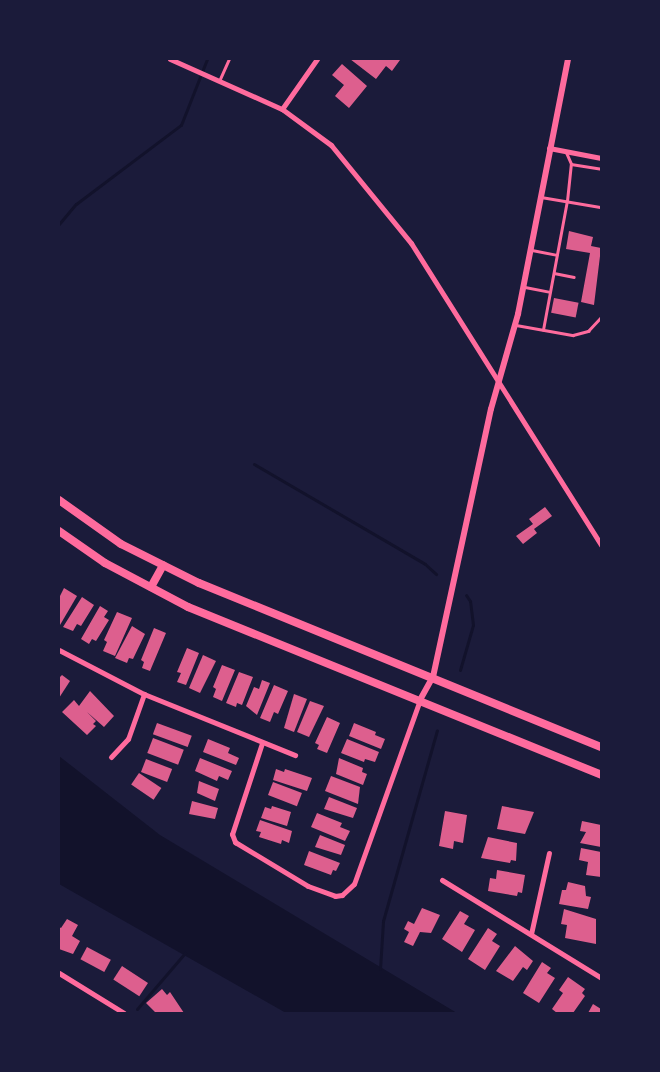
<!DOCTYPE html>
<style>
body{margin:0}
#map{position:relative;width:660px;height:1072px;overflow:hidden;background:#1b1b3a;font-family:"Sofia Sans Condensed",sans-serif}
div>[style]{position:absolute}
.water>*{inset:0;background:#12122b}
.stream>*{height:3px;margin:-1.5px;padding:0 1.5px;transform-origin:1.5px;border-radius:1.5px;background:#12122b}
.building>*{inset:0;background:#dd5f8e;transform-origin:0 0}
.service>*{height:2.5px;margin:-1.25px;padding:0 1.25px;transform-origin:1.25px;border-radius:1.25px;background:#ff6b9d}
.minor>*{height:5px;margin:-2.5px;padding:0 2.5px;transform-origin:2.5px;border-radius:2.5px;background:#ff6b9d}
.tertiary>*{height:6px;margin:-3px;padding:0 3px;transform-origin:3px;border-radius:3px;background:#ff6b9d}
.secondary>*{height:8px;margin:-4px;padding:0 4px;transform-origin:4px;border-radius:4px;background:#ff6b9d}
span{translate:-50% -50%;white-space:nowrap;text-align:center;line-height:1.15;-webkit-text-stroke:4.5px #1b1b3a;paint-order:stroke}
.frame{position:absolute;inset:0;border:60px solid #1b1b3a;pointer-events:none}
</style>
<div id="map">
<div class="water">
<div style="clip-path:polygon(59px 756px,160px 835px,457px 1013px,286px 1013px,59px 884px)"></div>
</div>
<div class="stream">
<div style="left:59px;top:224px;width:26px;rotate:-50deg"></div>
<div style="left:76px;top:204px;width:131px;rotate:-37deg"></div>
<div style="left:181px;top:125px;width:71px;rotate:-68.5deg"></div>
<div style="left:254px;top:464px;width:198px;rotate:30.3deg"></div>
<div style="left:425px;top:564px;width:15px;rotate:42deg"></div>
<div style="left:460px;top:670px;width:47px;rotate:-73.9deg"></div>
<div style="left:473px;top:625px;width:24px;rotate:-97deg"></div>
<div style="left:470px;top:601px;width:7px;rotate:-124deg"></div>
<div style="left:380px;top:969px;width:48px;rotate:-86.4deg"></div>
<div style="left:383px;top:921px;width:198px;rotate:-74.2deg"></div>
<div style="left:137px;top:1009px;width:74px;rotate:-49.4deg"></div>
</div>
<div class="building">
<div style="clip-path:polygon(350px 59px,398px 59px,400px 60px,392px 71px,386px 66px,376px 79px)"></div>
<div style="clip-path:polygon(342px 64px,367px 86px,349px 108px,335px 96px,344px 85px,332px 75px)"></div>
<div style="clip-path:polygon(569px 231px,593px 237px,591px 246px,601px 248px,594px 305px,581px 302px,590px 253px,566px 249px)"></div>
<div style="left:554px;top:298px;width:25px;height:15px;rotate:11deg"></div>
<div style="clip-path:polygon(545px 507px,552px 516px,534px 529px,537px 533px,523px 544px,516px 536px,533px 524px,529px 519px)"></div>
<div style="clip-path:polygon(64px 588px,77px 596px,60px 625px,59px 598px)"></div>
<div style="clip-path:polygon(82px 597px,94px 605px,81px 626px,77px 624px,73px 631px,63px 627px)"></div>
<div style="clip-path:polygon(100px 606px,108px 611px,104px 617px,109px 620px,96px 641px,92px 639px,89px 644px,81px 639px)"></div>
<div style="clip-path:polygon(117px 612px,132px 618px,115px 656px,103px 651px,107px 642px,104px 640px)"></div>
<div style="clip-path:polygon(132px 626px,145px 634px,133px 659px,129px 658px,127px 663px,115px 658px)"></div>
<div style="clip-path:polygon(154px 628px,166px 633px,150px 671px,142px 668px,144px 662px,141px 660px)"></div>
<div style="clip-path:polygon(187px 648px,199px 653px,186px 685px,177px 682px,181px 673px,177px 672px)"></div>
<div style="clip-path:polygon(203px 655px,216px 661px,200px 693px,189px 688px)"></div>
<div style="clip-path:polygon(222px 665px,235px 670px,222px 701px,213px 697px,216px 689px,213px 687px)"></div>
<div style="clip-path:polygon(239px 672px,253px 677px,242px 705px,237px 703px,236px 707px,226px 703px)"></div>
<div style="clip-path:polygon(62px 675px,70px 681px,59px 698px,59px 678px)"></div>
<div style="clip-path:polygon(262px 680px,270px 683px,257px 715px,246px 706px,254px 687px,259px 689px)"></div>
<div style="clip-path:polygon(274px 685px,288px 691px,278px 714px,274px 712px,270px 722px,260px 718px)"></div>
<div style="clip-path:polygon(90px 691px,114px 716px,104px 727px,87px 712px,96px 721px,93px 724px,96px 726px,87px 735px,62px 712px,74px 700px,79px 706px)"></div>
<div style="clip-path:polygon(294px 694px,307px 699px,294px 732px,284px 728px)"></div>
<div style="clip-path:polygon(310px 701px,324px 706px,309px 737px,297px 732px)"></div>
<div style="clip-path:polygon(327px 717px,340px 723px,327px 753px,317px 749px,319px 745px,315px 743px)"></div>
<div style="left:157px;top:723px;width:37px;height:12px;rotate:20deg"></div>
<div style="clip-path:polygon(354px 723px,376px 732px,375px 735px,385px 739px,381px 749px,349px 736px)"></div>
<div style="left:153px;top:738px;width:33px;height:16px;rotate:21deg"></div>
<div style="clip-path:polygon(208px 739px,230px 748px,228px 753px,239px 758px,236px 765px,203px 752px)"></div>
<div style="clip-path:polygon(347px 739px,379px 752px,375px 762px,365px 759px,364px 762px,341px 753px)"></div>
<div style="clip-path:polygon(200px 758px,232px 771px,228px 780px,219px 776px,217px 781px,195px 771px)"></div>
<div style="clip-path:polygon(339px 758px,363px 768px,362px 772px,367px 774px,363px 785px,336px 774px)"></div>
<div style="left:146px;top:759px;width:28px;height:14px;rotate:21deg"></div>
<div style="clip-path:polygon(276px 769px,284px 772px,285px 769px,312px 778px,307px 791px,273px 780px)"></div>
<div style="left:139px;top:773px;width:27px;height:14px;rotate:34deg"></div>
<div style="clip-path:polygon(331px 776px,360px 787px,358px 804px,325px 791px)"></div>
<div style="clip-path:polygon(199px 781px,219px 789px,215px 801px,197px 793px)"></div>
<div style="left:273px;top:782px;width:31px;height:14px;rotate:21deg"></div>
<div style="clip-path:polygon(329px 797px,357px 808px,353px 818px,324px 809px)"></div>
<div style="clip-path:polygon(192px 801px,218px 808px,215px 819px,189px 814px)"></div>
<div style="clip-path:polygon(272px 806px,291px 812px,287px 826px,261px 818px,265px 807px,271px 809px)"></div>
<div style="clip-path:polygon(502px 806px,534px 812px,525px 834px,497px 829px)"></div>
<div style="clip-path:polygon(445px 811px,467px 815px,463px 843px,454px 841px,453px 849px,439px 846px)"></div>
<div style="clip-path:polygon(317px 813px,342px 823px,340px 827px,350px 831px,345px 841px,311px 827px)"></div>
<div style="clip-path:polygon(260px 820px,292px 831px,289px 843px,282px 840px,281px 844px,259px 837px,261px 832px,256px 831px)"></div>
<div style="clip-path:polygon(582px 821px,601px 825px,601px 847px,580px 843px,586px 832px,580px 831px)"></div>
<div style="clip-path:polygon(320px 835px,345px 845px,341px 855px,315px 847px)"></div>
<div style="clip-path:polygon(488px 837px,517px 843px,516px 861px,511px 860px,510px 863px,481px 858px)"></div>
<div style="clip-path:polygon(581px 848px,601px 852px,601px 877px,586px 875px,588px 862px,579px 860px)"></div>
<div style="clip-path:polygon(309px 851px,340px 863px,336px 871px,333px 870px,331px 875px,304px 865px)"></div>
<div style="clip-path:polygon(497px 870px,525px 875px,522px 893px,518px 892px,517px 896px,488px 891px,490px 878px,496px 879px)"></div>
<div style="clip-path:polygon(568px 882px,585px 886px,586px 896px,591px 897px,588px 909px,559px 904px,562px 890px,566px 890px)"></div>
<div style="clip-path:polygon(422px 908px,440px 915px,431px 933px,420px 932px,413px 946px,404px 942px,409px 932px,404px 929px,408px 921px,414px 924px)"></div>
<div style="clip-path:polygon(564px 909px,596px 919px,596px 944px,565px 938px,567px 925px,561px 924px)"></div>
<div style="clip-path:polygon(460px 911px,469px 916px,464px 924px,475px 930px,462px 952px,442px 939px)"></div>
<div style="clip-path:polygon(67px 919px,78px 925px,72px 936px,80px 941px,73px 954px,59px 949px,59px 927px,61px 928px)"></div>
<div style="clip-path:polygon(488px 928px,497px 934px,492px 941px,500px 946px,485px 970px,468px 959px)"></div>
<div style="clip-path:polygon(515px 946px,533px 961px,527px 970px,523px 967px,513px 981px,496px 971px)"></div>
<div style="left:87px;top:947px;width:27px;height:14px;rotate:28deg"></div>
<div style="clip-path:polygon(542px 962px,551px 968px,547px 973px,555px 978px,539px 1003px,523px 993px)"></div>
<div style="left:122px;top:966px;width:31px;height:16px;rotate:33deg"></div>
<div style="clip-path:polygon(568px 977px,585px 989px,582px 993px,585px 996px,573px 1013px,557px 1013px,552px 1009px,563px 993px,559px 990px)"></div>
<div style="clip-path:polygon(162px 989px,167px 995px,170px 992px,184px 1013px,156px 1013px,146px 1003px)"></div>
<div style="clip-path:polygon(593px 1004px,601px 1009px,601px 1013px,588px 1013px)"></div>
</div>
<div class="service">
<div style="left:220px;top:79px;width:22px;rotate:-66deg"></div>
<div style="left:571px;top:164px;width:30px;rotate:9deg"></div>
<div style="left:541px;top:197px;width:61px;rotate:9.5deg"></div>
<div style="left:532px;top:250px;width:25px;rotate:11deg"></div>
<div style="left:554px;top:273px;width:20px;rotate:11deg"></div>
<div style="left:525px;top:287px;width:25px;rotate:11deg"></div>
<div style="left:516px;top:325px;width:58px;rotate:10deg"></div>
<div style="left:573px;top:335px;width:16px;rotate:-15deg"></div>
<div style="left:588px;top:331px;width:19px;rotate:-47deg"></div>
<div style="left:543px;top:330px;width:131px;rotate:-79.5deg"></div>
<div style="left:567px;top:201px;width:37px;rotate:-84deg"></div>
<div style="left:571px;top:164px;width:12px;rotate:-114deg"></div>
</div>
<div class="minor">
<div style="left:170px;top:59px;width:123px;rotate:24.1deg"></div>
<div style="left:282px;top:109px;width:61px;rotate:36.3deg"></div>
<div style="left:331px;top:145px;width:127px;rotate:50.8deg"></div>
<div style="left:411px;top:243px;width:357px;rotate:57.8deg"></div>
<div style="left:282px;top:109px;width:61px;rotate:-55deg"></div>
<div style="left:549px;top:148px;width:53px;rotate:10.9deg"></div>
<div style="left:59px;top:650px;width:96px;rotate:27.4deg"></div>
<div style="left:144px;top:694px;width:163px;rotate:22deg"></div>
<div style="left:262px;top:743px;width:96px;rotate:108.2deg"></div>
<div style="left:232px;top:834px;width:9px;rotate:69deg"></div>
<div style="left:235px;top:842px;width:85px;rotate:31.1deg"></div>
<div style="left:308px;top:886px;width:29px;rotate:20deg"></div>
<div style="left:335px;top:896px;width:7px;rotate:-8deg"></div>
<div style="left:342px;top:895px;width:16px;rotate:-43deg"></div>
<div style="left:354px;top:884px;width:195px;rotate:-70.3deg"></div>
<div style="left:111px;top:757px;width:25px;rotate:-47deg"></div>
<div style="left:128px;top:739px;width:48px;rotate:-70.4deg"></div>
<div style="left:442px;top:880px;width:187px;rotate:31.6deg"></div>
<div style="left:531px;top:934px;width:83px;rotate:-77.5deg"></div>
<div style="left:59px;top:973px;width:76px;rotate:31.6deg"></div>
</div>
<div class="tertiary">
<div style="left:420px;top:700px;width:26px;rotate:-61deg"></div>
<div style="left:433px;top:677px;width:274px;rotate:-77.8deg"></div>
<div style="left:491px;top:409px;width:99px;rotate:-74.1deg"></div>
<div style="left:518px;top:314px;width:260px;rotate:-78.9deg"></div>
</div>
<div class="secondary">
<div style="left:59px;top:500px;width:76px;rotate:35.4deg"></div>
<div style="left:121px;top:544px;width:87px;rotate:26.6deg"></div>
<div style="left:199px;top:583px;width:434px;rotate:22.2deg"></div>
<div style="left:59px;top:531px;width:56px;rotate:34.8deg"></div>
<div style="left:105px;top:563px;width:94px;rotate:27.9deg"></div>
<div style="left:188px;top:607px;width:446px;rotate:22.1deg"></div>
<div style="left:151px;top:587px;width:25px;rotate:-61deg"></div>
</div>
<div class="frame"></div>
</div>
